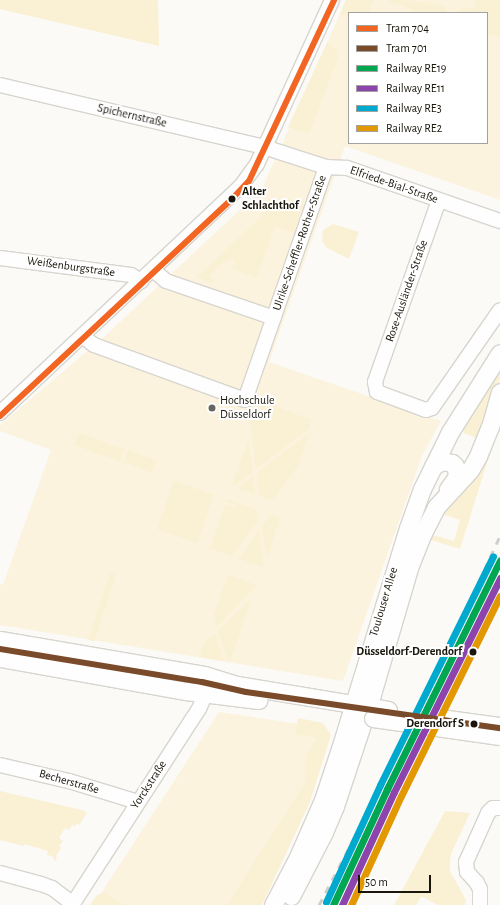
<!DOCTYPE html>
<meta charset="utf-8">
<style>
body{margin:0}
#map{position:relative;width:500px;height:905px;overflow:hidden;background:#fbfaf7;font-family:"Alegreya Sans",sans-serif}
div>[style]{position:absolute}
.built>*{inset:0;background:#fbf3de}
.green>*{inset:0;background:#faf0d3;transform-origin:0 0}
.roads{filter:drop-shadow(1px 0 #d7d5ce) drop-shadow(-1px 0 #d7d5ce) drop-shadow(0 1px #d7d5ce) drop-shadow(0 -1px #d7d5ce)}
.minor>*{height:14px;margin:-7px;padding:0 7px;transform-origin:7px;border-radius:7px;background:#fefefe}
.major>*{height:17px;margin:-8.5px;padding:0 8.5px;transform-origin:8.5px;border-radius:8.5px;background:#fefefe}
.rail>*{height:3px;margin-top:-1.5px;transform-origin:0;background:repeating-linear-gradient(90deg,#d0cfcd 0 7px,transparent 0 14px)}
.bridges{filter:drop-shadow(1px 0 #d7d5ce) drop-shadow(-1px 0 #d7d5ce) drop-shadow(0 1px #d7d5ce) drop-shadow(0 -1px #d7d5ce)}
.major-bridge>*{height:17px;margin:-8.5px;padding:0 8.5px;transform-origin:8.5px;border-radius:8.5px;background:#fefefe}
.rail-1>*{height:7px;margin:-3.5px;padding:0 3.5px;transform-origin:3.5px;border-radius:3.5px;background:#00a651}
.rail-2>*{height:7px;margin:-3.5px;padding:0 3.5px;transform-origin:3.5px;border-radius:3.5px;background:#8e44ad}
.rail-3>*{height:7px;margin:-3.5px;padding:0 3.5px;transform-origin:3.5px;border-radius:3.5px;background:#00a9ce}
.rail-4>*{height:7px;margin:-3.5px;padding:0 3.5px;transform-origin:3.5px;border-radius:3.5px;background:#e19801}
.tram-1>*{height:6px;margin:-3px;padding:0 3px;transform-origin:3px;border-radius:3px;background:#f26522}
.tram-2>*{height:6px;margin:-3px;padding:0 3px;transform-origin:3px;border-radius:3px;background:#7a4b2a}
.dots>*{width:11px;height:11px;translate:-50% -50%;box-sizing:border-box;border:2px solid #fff;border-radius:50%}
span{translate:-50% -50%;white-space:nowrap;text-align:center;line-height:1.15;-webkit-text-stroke:4px #fff;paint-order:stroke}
.street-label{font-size:12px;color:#19150b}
.stop-label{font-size:12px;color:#19150b;font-weight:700}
.left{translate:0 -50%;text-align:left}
.right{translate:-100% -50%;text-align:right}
.poi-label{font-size:12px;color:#19150b}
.legend{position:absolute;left:348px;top:12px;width:140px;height:132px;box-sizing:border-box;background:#fff;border:1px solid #a3a19d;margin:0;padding:5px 7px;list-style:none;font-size:12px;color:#19150b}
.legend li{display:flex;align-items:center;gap:8px;height:20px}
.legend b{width:20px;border:1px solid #a3a19d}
.scale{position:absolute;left:358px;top:875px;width:73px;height:18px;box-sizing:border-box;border:2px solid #19150b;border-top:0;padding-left:5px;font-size:12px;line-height:14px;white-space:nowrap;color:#19150b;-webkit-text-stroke:3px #fff;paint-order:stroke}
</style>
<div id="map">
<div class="built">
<div style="clip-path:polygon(evenodd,346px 0,500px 0,500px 200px,345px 146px,269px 362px,441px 421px,422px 456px,343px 681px,0 625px,0 584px,3px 585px,51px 450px,0 431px,0 425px,104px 337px,262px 189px,346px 0,349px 13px,487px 13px,487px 143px,349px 143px,349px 13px)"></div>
<div style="clip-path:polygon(219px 712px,326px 728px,300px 800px,236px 905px,102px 905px,96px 901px)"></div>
</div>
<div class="green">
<div style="clip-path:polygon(0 0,158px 0,159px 46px,0 9px)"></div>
<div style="clip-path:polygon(346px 0,374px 0,369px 13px,349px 13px,349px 17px,340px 14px)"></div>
<div style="clip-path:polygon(389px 0,408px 0,443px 6px,446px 8px,447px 12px,418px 13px,400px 4px,399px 6px,388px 2px)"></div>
<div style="clip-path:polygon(475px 0,500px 0,500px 37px,490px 34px,487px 38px,487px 13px,457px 13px,462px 8px,474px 9px)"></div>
<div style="clip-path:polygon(327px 43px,337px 49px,338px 58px,309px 134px,288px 127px)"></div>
<div style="clip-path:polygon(282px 197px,303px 204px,294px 233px,275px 226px,257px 278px,232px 269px,235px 259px,228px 260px,223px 263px,209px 276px,214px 281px,212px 283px,197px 277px)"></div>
<div style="clip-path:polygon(333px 224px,359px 232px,349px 259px,327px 248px,322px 241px,323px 230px)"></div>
<div style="clip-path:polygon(500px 364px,500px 378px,479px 439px,464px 433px,464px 428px,493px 383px)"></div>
<div style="clip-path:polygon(250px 397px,309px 419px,310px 428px,256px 469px,248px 403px)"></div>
<div style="left:79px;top:433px;width:48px;height:13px;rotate:20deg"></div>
<div style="clip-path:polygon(309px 433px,299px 464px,273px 500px,259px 495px,257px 473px)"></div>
<div style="clip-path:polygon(248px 440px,253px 472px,233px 486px,232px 486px)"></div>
<div style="clip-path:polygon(492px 447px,460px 549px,431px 540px,433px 535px,454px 541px,460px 520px,442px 514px)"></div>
<div style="left:128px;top:450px;width:30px;height:13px;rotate:20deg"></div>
<div style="clip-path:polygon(253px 476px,255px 494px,238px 488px)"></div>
<div style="left:174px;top:481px;width:42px;height:51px;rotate:19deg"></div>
<div style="clip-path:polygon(227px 499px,257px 510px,258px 521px,232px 556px,210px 548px,225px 505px,234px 508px,236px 505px,226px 501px)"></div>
<div style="clip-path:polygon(271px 515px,280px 518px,267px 557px,262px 526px)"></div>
<div style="clip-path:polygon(259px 531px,263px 565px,263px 567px,239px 559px)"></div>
<div style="left:110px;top:573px;width:6px;height:70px;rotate:18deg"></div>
<div style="clip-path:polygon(228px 575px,256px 585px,217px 627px,214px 615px)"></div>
<div style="clip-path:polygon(252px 598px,230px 661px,228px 661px,218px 631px)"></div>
<div style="clip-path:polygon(215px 633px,224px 661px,200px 657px,203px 645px)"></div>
<div style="clip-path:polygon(298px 718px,323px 723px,331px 735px,310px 802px,262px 905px,227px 905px,305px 783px,306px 756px,317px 738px,295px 734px)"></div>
<div style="clip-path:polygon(0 791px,82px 810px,87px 813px,79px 825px,77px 823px,75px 826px,72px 825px,69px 830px,65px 828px,59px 838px,63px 841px,59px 846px,61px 848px,56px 856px,57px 858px,55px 861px,52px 856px,47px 855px,48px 851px,24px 844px,24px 846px,0 840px)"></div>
<div style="clip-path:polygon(445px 811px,470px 813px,451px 854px,450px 862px,450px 871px,466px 900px,465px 905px,438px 905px,423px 897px,420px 898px,416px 905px,394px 905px)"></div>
<div style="clip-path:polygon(102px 892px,123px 905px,90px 905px,98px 894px,99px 895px)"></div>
</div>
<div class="roads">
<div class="minor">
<div style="left:0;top:85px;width:271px;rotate:13.2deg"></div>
<div style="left:264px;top:147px;width:65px;rotate:17.9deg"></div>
<div style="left:326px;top:167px;width:21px;rotate:3deg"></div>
<div style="left:347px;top:168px;width:162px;rotate:19.1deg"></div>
<div style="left:439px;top:200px;width:193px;rotate:109.4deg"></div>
<div style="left:375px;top:382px;width:10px;rotate:79deg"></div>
<div style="left:377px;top:392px;width:52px;rotate:20.2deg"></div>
<div style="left:426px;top:410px;width:6px;rotate:-18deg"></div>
<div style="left:432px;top:408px;width:119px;rotate:-55.2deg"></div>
<div style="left:0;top:258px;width:132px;rotate:7.4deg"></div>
<div style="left:131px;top:275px;width:12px;rotate:31deg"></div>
<div style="left:153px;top:270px;width:17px;rotate:40deg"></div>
<div style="left:166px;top:281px;width:114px;rotate:18.9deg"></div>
<div style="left:82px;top:336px;width:15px;rotate:37deg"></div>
<div style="left:94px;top:345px;width:161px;rotate:20deg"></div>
<div style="left:245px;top:400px;width:247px;rotate:-70.8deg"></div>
<div style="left:0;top:413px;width:331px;rotate:-43.3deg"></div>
<div style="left:241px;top:186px;width:27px;rotate:-54deg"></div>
<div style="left:257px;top:164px;width:180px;rotate:-65.4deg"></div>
<div style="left:0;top:765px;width:71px;rotate:13.1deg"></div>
<div style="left:69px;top:781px;width:72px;rotate:16.9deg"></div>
<div style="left:0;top:873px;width:42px;rotate:15deg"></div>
<div style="left:41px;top:884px;width:12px;rotate:20deg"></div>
<div style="left:52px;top:888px;width:26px;rotate:37deg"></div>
<div style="left:72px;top:905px;width:234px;rotate:-57.1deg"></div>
<div style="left:199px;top:709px;width:23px;rotate:-67deg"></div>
<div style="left:208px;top:688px;width:3px"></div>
<div style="left:480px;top:905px;width:16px;rotate:-90deg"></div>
<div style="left:480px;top:889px;width:7px;rotate:-117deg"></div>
<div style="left:477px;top:883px;width:15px;rotate:-132deg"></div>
<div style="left:467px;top:872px;width:10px;rotate:-96deg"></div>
<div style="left:466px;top:862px;width:54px;rotate:-65.8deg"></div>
<div style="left:488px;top:813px;width:7px;rotate:-45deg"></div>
<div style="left:493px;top:808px;width:7px"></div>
</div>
<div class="major">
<div style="left:433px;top:466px;width:11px;rotate:-27deg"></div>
<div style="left:443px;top:461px;width:9px;rotate:13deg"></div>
<div style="left:452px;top:463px;width:4px;rotate:45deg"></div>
<div style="left:455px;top:466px;width:7px;rotate:74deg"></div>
<div style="left:457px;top:473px;width:5px;rotate:101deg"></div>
<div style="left:456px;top:478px;width:14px;rotate:126deg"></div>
<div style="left:0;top:640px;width:207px;rotate:9.7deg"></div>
<div style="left:204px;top:675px;width:34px;rotate:17deg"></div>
<div style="left:237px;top:685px;width:153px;rotate:9.4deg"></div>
<div style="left:0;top:658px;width:189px;rotate:10.1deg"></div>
<div style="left:186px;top:691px;width:73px;rotate:7.1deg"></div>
<div style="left:440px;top:718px;width:61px;rotate:7.6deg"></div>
<div style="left:291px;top:896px;width:72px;rotate:-62.7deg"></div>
<div style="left:324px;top:832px;width:28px;rotate:-67deg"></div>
<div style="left:335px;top:806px;width:118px;rotate:-71.7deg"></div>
<div style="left:372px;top:694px;width:134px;rotate:-73.6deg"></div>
<div style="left:410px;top:565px;width:35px;rotate:-68deg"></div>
<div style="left:423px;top:533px;width:29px;rotate:-63deg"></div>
<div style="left:436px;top:507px;width:50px;rotate:-47.4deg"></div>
<div style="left:470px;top:470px;width:16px;rotate:-60deg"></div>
<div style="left:478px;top:456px;width:31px;rotate:-68deg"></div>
<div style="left:490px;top:427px;width:36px;rotate:-74deg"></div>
<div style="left:273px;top:905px;width:54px;rotate:-62.5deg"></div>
<div style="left:298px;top:857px;width:62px;rotate:-66.3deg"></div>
<div style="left:323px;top:800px;width:54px;rotate:-71.6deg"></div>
<div style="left:340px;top:749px;width:231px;rotate:-72.9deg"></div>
<div style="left:408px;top:528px;width:41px;rotate:-70.3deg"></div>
<div style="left:422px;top:489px;width:64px;rotate:-63.8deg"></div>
<div style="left:450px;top:432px;width:93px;rotate:-57.7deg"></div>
</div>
</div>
<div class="rail">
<div style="left:319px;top:905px;width:104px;rotate:-62.4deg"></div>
<div style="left:367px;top:813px;width:200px;rotate:-63.9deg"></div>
<div style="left:455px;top:633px;width:107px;rotate:-65.1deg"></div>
</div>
<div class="bridges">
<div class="major-bridge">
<div style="left:373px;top:718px;width:128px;rotate:8.1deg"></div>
</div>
</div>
<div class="rail-1">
<div style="left:333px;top:905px;width:128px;rotate:-65deg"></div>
<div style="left:387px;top:789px;width:255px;rotate:-63.7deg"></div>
</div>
<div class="rail-2">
<div style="left:342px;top:905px;width:124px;rotate:-65.3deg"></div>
<div style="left:394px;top:792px;width:239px;rotate:-63.6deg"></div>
</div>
<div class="rail-3">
<div style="left:326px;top:902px;width:129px;rotate:-65.2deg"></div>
<div style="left:380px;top:785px;width:255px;rotate:-63.7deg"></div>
</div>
<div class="rail-4">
<div style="left:351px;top:905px;width:120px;rotate:-65.4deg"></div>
<div style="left:401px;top:796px;width:223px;rotate:-63.7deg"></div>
</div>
<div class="tram-1">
<div style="left:0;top:416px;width:318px;rotate:-43.1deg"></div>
<div style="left:232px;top:199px;width:25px;rotate:-47deg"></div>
<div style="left:249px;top:181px;width:200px;rotate:-64.8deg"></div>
</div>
<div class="tram-2">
<div style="left:0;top:649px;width:205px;rotate:9.3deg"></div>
<div style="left:202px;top:682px;width:45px;rotate:12.8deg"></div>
<div style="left:246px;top:692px;width:257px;rotate:8.1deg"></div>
</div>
<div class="dots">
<div style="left:232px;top:199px;background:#19150b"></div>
<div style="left:212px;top:408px;background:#68655e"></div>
<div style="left:473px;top:652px;background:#19150b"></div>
<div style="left:474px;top:724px;background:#19150b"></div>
</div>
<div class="street-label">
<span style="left:132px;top:116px;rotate:13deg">Spichernstraße</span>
<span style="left:394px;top:185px;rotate:19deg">Elfriede-Bial-Straße</span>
<span style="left:300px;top:243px;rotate:-71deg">Ulrike-Scheffler-Rother-Straße</span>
<span style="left:71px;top:267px;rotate:8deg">Weißenburgstraße</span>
<span style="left:407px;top:291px;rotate:-71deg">Rose-Ausländer-Straße</span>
<span style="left:384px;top:602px;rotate:-73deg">Toulouser Allee</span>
<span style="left:69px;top:782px;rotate:16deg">Becherstraße</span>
<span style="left:149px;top:785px;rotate:-57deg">Yorckstraße</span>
</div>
<div class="stop-label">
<span class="left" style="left:242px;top:199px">Alter<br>Schlachthof</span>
<span class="right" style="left:462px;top:652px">Düsseldorf-Derendorf</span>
<span class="right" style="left:464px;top:724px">Derendorf S</span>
</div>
<div class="poi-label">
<span class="left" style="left:220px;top:408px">Hochschule<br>Düsseldorf</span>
</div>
<ul class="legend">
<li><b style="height:5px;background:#f26522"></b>Tram 704</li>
<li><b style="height:5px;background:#7a4b2a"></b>Tram 701</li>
<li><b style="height:5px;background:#00a651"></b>Railway RE19</li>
<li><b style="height:5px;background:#8e44ad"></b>Railway RE11</li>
<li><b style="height:5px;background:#00a9ce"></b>Railway RE3</li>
<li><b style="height:5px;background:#e19801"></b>Railway RE2</li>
</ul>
<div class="scale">50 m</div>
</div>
